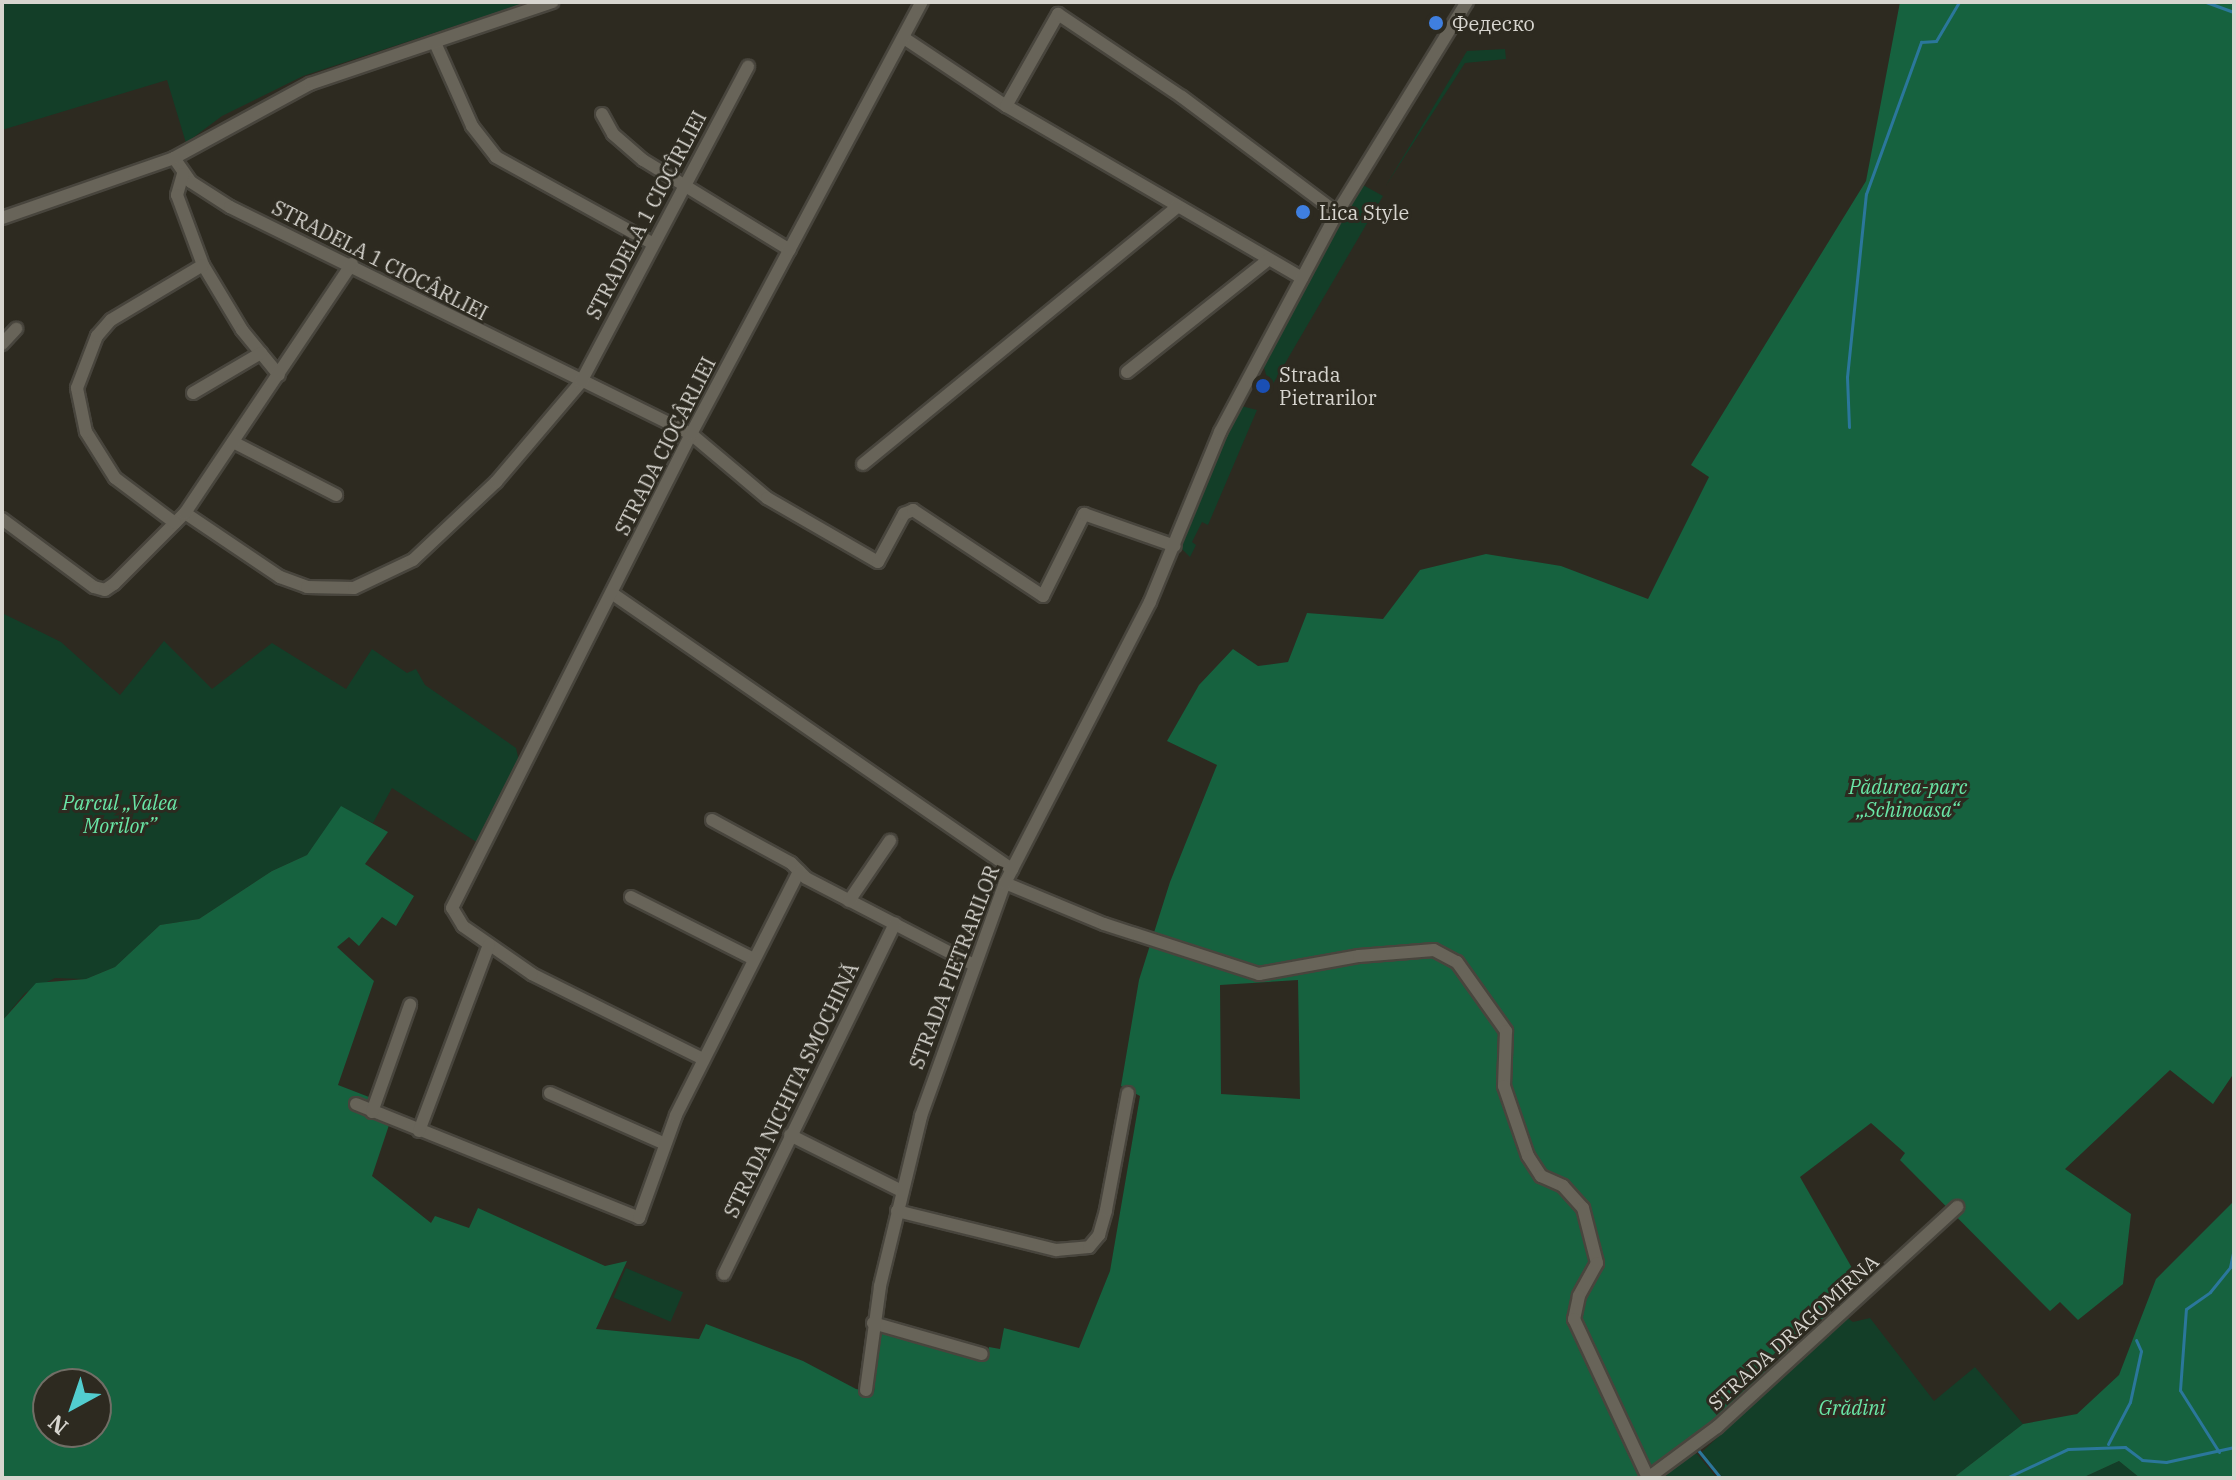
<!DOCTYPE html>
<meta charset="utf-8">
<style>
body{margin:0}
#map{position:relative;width:2236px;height:1480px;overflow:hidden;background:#2d2a20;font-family:"IBM Plex Serif",serif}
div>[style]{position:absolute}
.green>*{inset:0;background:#133e28;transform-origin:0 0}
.forest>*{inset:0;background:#16623f}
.stream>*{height:3px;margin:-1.5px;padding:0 1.5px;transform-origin:1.5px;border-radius:1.5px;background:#2b779b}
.roads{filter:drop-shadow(2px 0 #48453d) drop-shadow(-2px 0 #48453d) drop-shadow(0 2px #48453d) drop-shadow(0 -2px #48453d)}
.street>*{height:12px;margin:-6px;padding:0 6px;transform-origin:6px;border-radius:6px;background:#686459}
.dots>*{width:22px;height:22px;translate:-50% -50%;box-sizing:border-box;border:4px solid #2d2a20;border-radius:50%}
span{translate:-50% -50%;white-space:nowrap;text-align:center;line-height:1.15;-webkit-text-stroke:6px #2d2a20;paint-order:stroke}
.poi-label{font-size:20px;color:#d7d5cf}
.left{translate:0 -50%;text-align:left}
.street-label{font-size:20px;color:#d7d5cf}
.park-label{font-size:20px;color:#69e6a6;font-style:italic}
.frame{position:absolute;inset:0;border:4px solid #d7d5cf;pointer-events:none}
.north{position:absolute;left:32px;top:1368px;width:80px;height:80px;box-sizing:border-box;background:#2d2a20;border:2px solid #716e66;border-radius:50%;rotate:220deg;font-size:22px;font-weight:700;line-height:32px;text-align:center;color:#d7d5cf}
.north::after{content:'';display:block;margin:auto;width:28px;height:36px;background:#52cdcf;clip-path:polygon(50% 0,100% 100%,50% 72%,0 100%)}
</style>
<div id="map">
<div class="green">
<div style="clip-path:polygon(2px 2px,528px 2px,303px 76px,222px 116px,186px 143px,167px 80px,2px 130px)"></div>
<div style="clip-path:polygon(1505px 49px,1506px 59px,1465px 63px,1385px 187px,1467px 51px)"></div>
<div style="clip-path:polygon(1363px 185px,1383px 196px,1270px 389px,1262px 360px)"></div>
<div style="clip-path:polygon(1237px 405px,1257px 410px,1208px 525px,1202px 522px,1192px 542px,1196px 545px,1190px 557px,1182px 549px,1183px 538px)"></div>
<div style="clip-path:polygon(2px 613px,61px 642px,120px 695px,164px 641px,212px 689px,272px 643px,346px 689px,372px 649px,407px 673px,416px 669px,425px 685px,516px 748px,519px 761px,478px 843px,392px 788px,373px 823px,341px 807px,307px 855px,272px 871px,199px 919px,160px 925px,115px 967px,86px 979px,55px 978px,25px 993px,2px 1021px)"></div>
<div style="left:626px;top:1268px;width:62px;height:32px;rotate:23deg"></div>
<div style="clip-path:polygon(1846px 1317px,1853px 1322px,1870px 1318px,1934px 1401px,1975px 1367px,2023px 1424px,1953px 1478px,1723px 1478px,1702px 1452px)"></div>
<div style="clip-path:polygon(1690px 1454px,1697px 1454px,1717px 1478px,1663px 1478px)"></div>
<div style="clip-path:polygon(2119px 1461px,2140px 1478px,2082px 1478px)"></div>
</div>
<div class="forest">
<div style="clip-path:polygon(evenodd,1900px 2px,2234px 2px,2234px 1073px,2213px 1104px,2170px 1070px,2065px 1169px,2131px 1214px,2123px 1284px,2078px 1320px,2060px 1302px,2050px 1311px,1900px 1160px,1905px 1153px,1871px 1123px,1800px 1177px,1864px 1289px,1696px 1436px,1639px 1478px,2px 1478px,2px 1021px,36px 983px,86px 979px,115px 967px,160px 925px,199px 919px,272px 871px,307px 855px,341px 806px,388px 832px,365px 864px,414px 896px,396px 926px,382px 917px,359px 946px,349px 937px,337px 947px,374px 981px,338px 1085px,369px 1097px,363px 1115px,389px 1125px,372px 1176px,431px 1223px,435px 1216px,469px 1228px,478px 1208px,605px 1266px,627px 1261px,596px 1329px,699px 1339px,706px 1324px,803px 1361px,856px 1389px,874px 1392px,879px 1329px,985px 1361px,989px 1347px,1000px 1349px,1004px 1328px,1079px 1348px,1110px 1271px,1140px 1096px,1121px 1086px,1139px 980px,1170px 882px,1217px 765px,1167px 741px,1199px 685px,1233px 649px,1258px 666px,1288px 662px,1307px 613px,1383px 619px,1420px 570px,1486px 554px,1561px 566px,1648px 599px,1709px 477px,1691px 465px,1866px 181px,1900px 2px,1298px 980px,1300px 1099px,1221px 1094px,1220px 985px,1298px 980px,1900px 2px,48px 1384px,96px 1384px,96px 1432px,48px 1432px,48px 1384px)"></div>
<div style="clip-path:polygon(2234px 1201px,2234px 1476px,2140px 1478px,2119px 1461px,2082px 1478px,1953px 1478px,2023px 1424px,2077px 1414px,2119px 1375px,2156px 1279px)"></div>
</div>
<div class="stream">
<div style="left:2206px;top:2px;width:30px;rotate:20deg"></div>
<div style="left:1849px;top:427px;width:50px;rotate:-92.3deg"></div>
<div style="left:1847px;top:377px;width:184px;rotate:-84.1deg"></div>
<div style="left:1866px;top:194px;width:162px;rotate:-70.1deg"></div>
<div style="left:1921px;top:42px;width:15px;rotate:-4deg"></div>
<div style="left:1936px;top:41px;width:45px;rotate:-59.5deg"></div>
<div style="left:2234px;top:1158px;width:7px;rotate:90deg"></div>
<div style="left:2108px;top:1444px;width:47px;rotate:-62.4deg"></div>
<div style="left:2130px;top:1402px;width:52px;rotate:-77.8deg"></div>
<div style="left:2141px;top:1351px;width:12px;rotate:-114deg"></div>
<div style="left:1698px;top:1450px;width:36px;rotate:51deg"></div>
<div style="left:2219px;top:1452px;width:73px;rotate:-122.2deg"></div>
<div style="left:2180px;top:1390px;width:81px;rotate:-85.8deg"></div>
<div style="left:2186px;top:1309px;width:29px;rotate:-35deg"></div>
<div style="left:2210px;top:1292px;width:32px;rotate:-51deg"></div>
<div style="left:2230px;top:1267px;width:19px;rotate:-78deg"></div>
<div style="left:2006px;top:1478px;width:68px;rotate:-25.1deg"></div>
<div style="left:2068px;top:1449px;width:57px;rotate:-2deg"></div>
<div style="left:2125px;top:1447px;width:21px;rotate:37deg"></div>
<div style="left:2142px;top:1460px;width:24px;rotate:5deg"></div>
<div style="left:2166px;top:1462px;width:70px;rotate:-12.4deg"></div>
</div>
<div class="roads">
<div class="street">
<div style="left:904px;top:38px;width:123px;rotate:33.7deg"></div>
<div style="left:436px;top:45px;width:89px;rotate:66deg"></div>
<div style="left:472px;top:126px;width:39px;rotate:52deg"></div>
<div style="left:496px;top:157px;width:178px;rotate:28.9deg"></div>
<div style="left:602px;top:114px;width:23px;rotate:61deg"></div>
<div style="left:613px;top:134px;width:40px;rotate:41deg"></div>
<div style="left:643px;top:160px;width:172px;rotate:31.5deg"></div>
<div style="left:174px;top:158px;width:29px;rotate:55deg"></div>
<div style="left:191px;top:182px;width:46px;rotate:32.7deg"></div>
<div style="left:230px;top:207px;width:514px;rotate:26.22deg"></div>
<div style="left:691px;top:434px;width:99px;rotate:40.1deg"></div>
<div style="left:767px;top:498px;width:128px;rotate:30deg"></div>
<div style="left:878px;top:562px;width:55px;rotate:-61.6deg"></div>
<div style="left:904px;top:514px;width:10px;rotate:-24deg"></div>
<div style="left:913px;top:510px;width:156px;rotate:33.5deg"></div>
<div style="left:1043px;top:596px;width:92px;rotate:-63.4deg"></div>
<div style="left:1084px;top:514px;width:96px;rotate:19.4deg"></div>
<div style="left:183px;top:174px;width:22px;rotate:106deg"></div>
<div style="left:177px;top:195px;width:75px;rotate:69.6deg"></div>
<div style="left:203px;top:265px;width:76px;rotate:59deg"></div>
<div style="left:242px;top:330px;width:58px;rotate:50.6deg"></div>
<div style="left:2px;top:218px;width:182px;rotate:-19.2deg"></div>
<div style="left:174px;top:158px;width:155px;rotate:-28.6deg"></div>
<div style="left:310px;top:84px;width:256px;rotate:-18.7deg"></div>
<div style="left:1302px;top:278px;width:342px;rotate:-149.8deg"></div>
<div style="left:1006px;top:106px;width:106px;rotate:-60.5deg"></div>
<div style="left:1058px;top:14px;width:149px;rotate:33.8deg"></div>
<div style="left:1182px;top:97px;width:194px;rotate:36.8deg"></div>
<div style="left:2px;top:344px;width:21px;rotate:-47deg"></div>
<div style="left:1127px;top:372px;width:181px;rotate:-38.5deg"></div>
<div style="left:193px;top:393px;width:79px;rotate:-30.5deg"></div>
<div style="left:233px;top:442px;width:116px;rotate:27.2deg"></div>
<div style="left:863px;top:464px;width:406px;rotate:-39.3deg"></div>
<div style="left:185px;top:513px;width:115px;rotate:34deg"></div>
<div style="left:280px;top:577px;width:29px;rotate:20deg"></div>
<div style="left:307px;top:587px;width:47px;rotate:1.2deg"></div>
<div style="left:354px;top:588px;width:65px;rotate:-25.4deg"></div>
<div style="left:413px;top:560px;width:114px;rotate:-43.2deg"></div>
<div style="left:496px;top:482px;width:131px;rotate:-49.6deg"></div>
<div style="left:581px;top:382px;width:357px;rotate:-62.1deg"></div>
<div style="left:2px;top:519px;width:114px;rotate:36.5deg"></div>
<div style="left:94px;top:587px;width:11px;rotate:15deg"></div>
<div style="left:105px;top:590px;width:11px;rotate:-34deg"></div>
<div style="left:114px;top:584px;width:100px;rotate:-45deg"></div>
<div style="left:185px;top:513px;width:300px;rotate:-56.2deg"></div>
<div style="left:175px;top:523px;width:75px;rotate:-143.1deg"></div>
<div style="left:115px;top:478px;width:54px;rotate:-122.2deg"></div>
<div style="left:86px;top:432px;width:45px;rotate:-101.6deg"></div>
<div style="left:77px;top:388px;width:56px;rotate:-69deg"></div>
<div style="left:97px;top:336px;width:21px;rotate:-49deg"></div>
<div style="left:111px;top:320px;width:107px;rotate:-30.9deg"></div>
<div style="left:613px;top:594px;width:485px;rotate:34.6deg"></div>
<div style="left:712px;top:820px;width:90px;rotate:28.6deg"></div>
<div style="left:791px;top:863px;width:21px;rotate:45deg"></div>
<div style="left:806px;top:878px;width:189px;rotate:27.4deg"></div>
<div style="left:1005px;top:883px;width:107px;rotate:22.5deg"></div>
<div style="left:1104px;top:924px;width:163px;rotate:17.9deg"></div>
<div style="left:1259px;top:974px;width:102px;rotate:-10.2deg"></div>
<div style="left:1359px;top:956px;width:75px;rotate:-4.6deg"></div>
<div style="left:1434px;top:950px;width:26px;rotate:28deg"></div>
<div style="left:1457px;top:962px;width:85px;rotate:54.6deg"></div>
<div style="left:1506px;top:1031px;width:55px;rotate:92.1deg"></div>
<div style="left:1504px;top:1086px;width:74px;rotate:71.1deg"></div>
<div style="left:1528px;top:1156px;width:24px;rotate:57deg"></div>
<div style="left:1541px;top:1176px;width:24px;rotate:24deg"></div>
<div style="left:1563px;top:1186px;width:30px;rotate:48deg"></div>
<div style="left:1583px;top:1208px;width:57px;rotate:75.7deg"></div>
<div style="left:1597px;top:1263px;width:38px;rotate:119deg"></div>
<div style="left:1579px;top:1296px;width:24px;rotate:102deg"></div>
<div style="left:1574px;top:1319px;width:175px;rotate:65deg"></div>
<div style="left:631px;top:897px;width:136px;rotate:26.8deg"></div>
<div style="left:849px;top:901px;width:73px;rotate:-55.7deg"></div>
<div style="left:703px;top:1059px;width:191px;rotate:-153.6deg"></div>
<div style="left:532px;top:974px;width:84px;rotate:-145.2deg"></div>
<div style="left:463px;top:926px;width:21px;rotate:-121deg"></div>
<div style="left:452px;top:908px;width:531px;rotate:-63.24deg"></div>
<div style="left:691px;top:434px;width:490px;rotate:-61.9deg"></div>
<div style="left:550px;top:1093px;width:126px;rotate:23.9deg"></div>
<div style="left:356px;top:1104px;width:305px;rotate:21.9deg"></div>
<div style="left:639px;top:1218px;width:109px;rotate:-70.2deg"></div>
<div style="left:676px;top:1115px;width:273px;rotate:-63.2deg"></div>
<div style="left:372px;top:1112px;width:114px;rotate:-70.4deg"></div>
<div style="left:419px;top:1131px;width:199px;rotate:-69.4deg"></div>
<div style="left:790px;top:1135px;width:123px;rotate:26.6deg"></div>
<div style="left:897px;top:1211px;width:164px;rotate:13.8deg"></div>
<div style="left:1056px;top:1250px;width:33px;rotate:-5deg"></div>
<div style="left:1089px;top:1247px;width:16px;rotate:-50deg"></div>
<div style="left:1099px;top:1235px;width:26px;rotate:-74deg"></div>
<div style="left:1106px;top:1210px;width:119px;rotate:-79.4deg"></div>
<div style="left:724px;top:1274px;width:390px;rotate:-64deg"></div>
<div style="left:873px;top:1323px;width:113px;rotate:15.9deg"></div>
<div style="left:866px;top:1390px;width:105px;rotate:-82.3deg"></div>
<div style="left:880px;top:1286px;width:175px;rotate:-76.4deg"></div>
<div style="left:921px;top:1116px;width:248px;rotate:-70.2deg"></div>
<div style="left:1005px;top:883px;width:316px;rotate:-62.7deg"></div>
<div style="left:1150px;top:602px;width:184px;rotate:-67.6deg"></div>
<div style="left:1220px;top:432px;width:248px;rotate:-61.9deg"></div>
<div style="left:1337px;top:213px;width:248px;rotate:-58.4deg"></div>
<div style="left:1648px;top:1478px;width:86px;rotate:-36.5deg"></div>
<div style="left:1717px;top:1427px;width:326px;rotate:-42.5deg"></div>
</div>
</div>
<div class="dots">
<div style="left:1436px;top:23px;background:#3f7fe0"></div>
<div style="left:1303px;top:212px;background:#3f7fe0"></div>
<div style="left:1263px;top:386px;background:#1a4fb4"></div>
</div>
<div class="poi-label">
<span class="left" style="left:1452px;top:23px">Федеско</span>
<span class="left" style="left:1319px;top:212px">Lica Style</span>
<span class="left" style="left:1279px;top:386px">Strada<br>Pietrarilor</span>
</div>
<div class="street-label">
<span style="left:646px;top:215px;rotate:-62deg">STRADELA 1 CIOCÎRLIEI</span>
<span style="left:380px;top:260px;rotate:27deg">STRADELA 1 CIOCÂRLIEI</span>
<span style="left:665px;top:446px;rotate:-63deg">STRADA CIOCÂRLIEI</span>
<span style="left:954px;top:967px;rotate:-69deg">STRADA PIETRARILOR</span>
<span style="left:791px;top:1090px;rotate:-64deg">STRADA NICHITA SMOCHINĂ</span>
<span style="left:1793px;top:1332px;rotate:-42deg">STRADA DRAGOMIRNA</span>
</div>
<div class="park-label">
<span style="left:1908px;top:798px">Pădurea-parc<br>„Schinoasa“</span>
<span style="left:120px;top:814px">Parcul „Valea<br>Morilor”</span>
<span style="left:1852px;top:1407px">Grădini</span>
</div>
<div class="frame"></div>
<div class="north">N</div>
</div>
